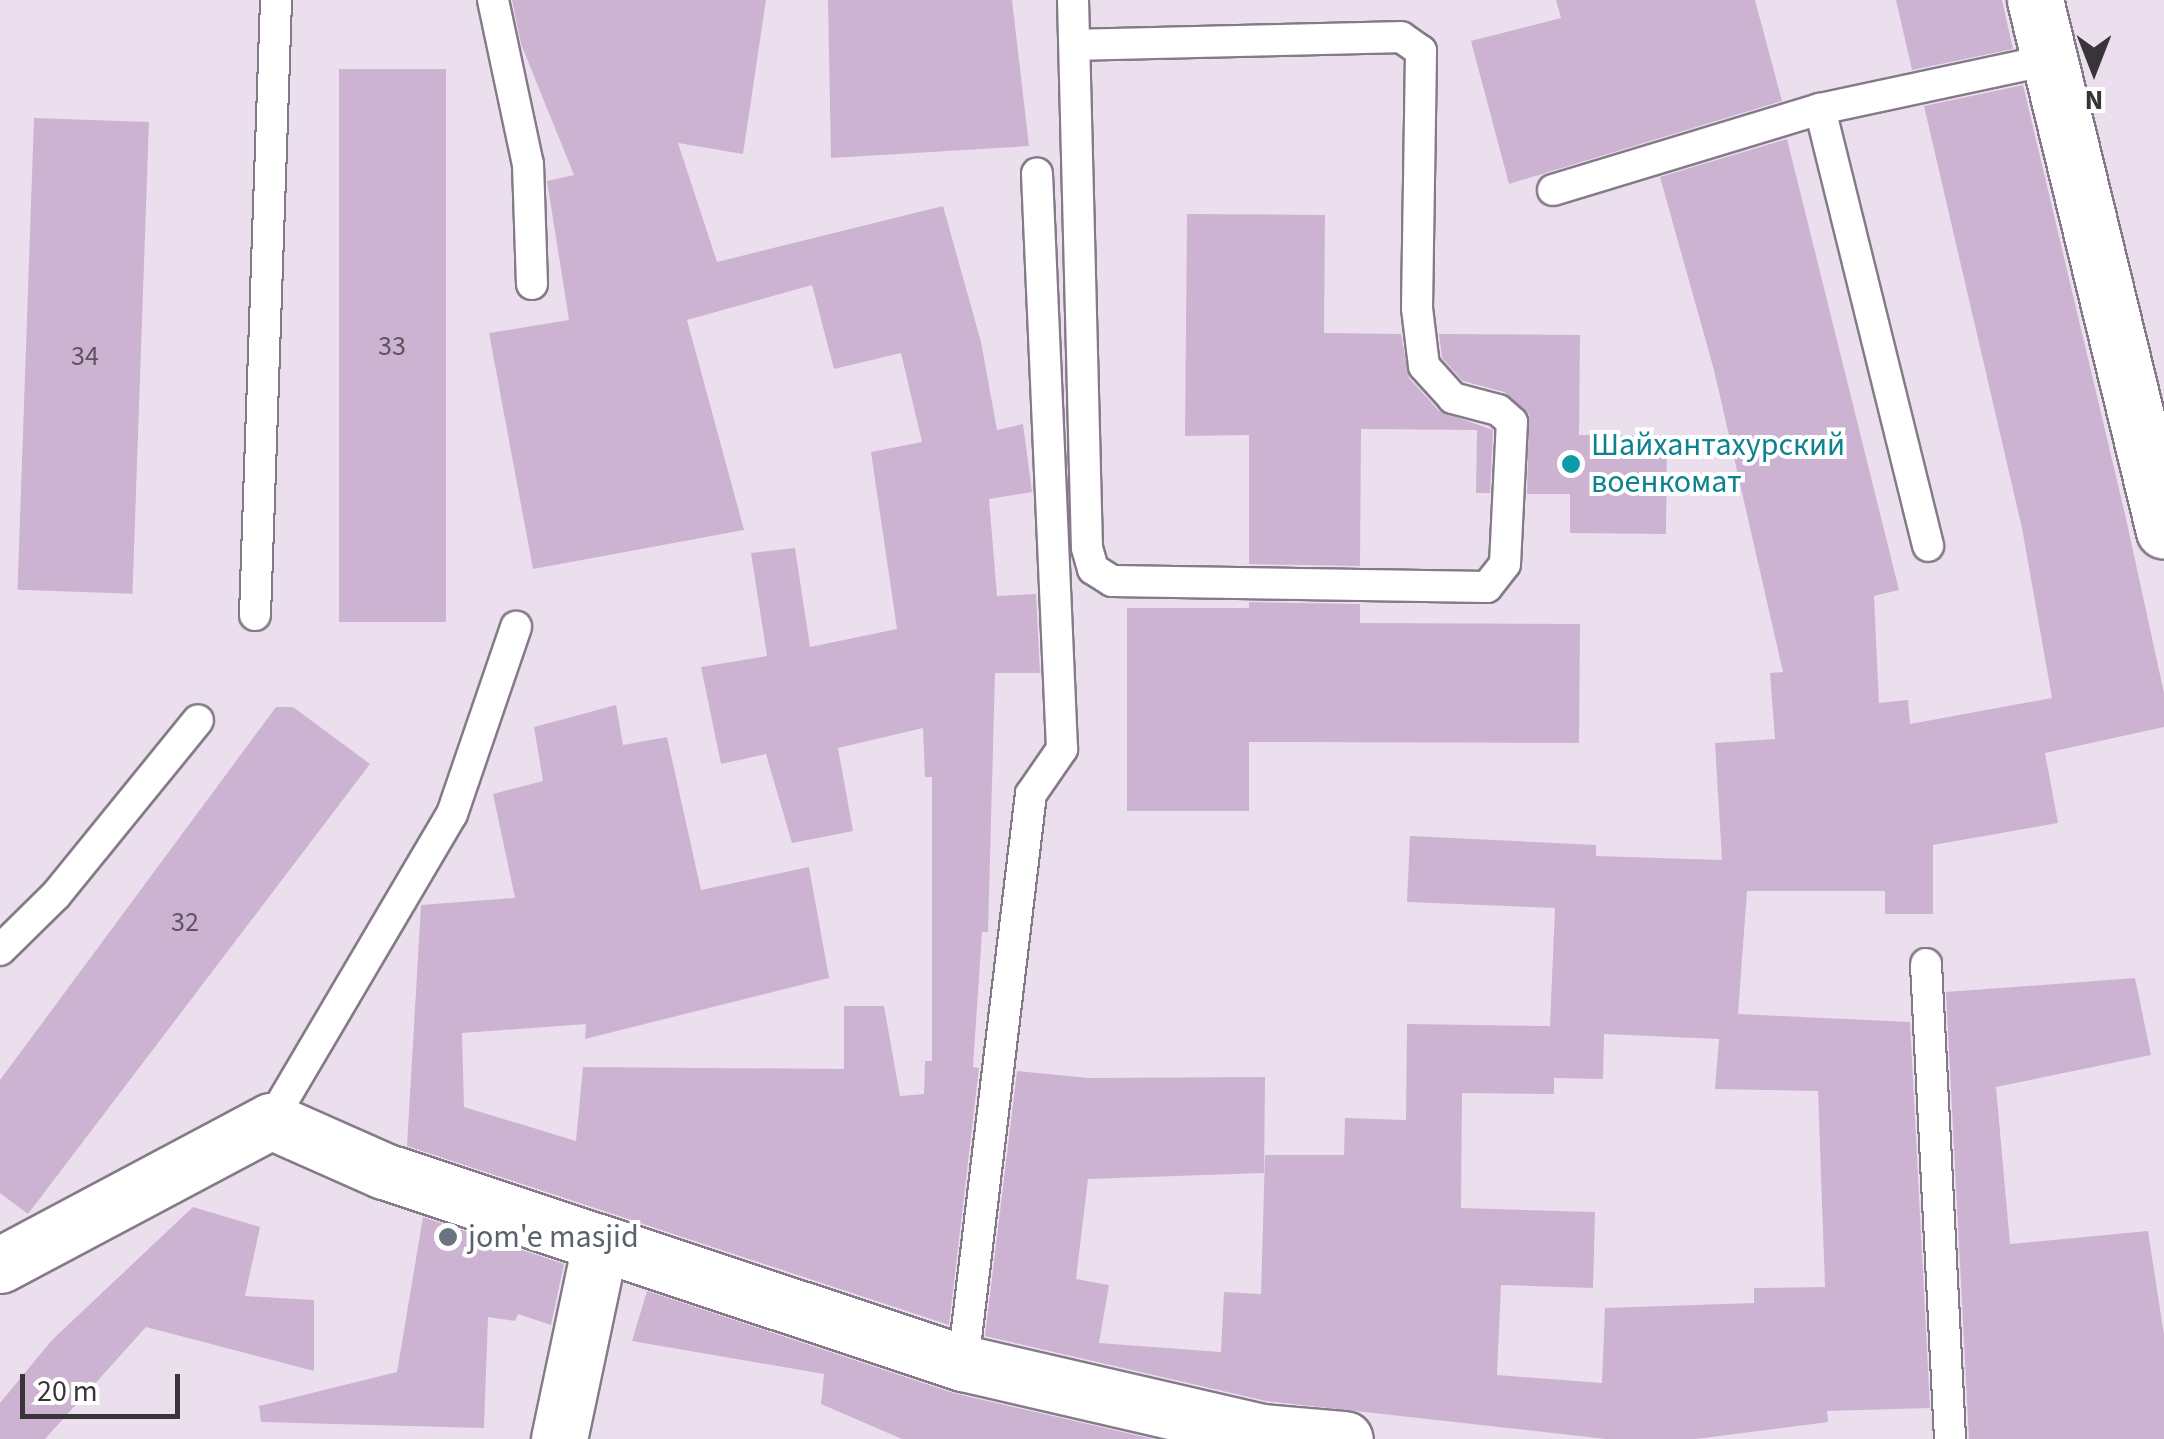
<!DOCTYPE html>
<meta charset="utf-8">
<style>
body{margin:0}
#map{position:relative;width:2164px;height:1439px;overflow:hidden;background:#ebdfee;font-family:"Source Sans 3",sans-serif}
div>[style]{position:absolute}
.building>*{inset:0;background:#cdb3d2;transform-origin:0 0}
.roads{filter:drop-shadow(2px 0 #857b88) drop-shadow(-2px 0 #857b88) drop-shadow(0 2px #857b88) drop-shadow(0 -2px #857b88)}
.service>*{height:30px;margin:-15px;padding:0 15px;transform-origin:15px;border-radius:15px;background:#fff}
.minor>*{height:55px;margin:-27.5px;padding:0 27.5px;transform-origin:27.5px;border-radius:27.5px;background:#fff}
.dots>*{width:28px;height:28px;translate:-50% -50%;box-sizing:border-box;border:5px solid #fff;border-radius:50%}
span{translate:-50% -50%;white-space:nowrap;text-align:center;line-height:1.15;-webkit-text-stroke:8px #fff;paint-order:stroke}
.number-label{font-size:28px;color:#5e5460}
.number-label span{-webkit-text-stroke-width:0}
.culture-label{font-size:32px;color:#0d838f}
.left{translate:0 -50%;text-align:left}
.worship-label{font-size:32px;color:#5b616d}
.north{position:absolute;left:2044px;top:20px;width:100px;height:100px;-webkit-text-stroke:8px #fff;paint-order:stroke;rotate:180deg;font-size:28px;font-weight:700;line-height:40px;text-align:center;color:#39343a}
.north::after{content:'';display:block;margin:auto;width:35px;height:45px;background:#39343a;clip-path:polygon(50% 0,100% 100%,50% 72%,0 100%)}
.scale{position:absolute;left:20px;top:1374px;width:160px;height:45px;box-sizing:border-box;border:5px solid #39343a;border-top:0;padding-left:12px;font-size:30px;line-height:35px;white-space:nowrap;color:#39343a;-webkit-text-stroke:8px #fff;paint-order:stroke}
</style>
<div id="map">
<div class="building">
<div style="clip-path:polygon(512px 0,766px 0,743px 154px,678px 143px,717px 262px,943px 206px,981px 342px,997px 430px,1023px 424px,1032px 492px,989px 499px,997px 596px,1036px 594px,1040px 673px,995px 673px,988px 932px,982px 932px,973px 1067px,979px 1068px,949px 1325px,407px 1146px,421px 905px,515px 898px,493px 794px,543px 781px,534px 727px,616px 705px,623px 745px,667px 737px,701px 890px,809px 867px,829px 978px,585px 1039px,586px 1024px,462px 1033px,464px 1107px,576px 1141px,583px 1067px,844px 1069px,844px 1006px,884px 1006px,900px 1096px,924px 1094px,925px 1061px,932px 1061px,932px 777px,925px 777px,923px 728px,838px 748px,853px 831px,792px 843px,766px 754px,721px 764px,701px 667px,767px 656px,751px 553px,795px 548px,810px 647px,897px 629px,871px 452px,922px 442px,901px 353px,834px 369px,812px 285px,687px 320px,744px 530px,533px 569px,489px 333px,569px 320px,547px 181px,574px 175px,521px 44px)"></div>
<div style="clip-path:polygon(828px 0,1012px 0,1029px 146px,831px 158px)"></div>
<div style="clip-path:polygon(1556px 0,1755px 0,1782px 101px,1509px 184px,1471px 41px,1561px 18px)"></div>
<div style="clip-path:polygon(1896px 0,2002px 0,2013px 49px,1912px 70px)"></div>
<div style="left:339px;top:69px;width:107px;height:553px"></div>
<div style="clip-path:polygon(evenodd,2023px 85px,2125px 514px,2164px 693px,2164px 727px,2045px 753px,2058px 823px,1933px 845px,1933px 914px,1885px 914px,1885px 891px,1747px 891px,1738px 1014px,1910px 1022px,1930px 1408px,1827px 1411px,1828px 1422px,1696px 1439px,1606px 1439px,1266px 1401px,985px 1336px,1017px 1071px,1089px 1078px,1265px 1077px,1264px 1173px,1088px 1179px,1076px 1279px,1109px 1285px,1099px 1343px,1221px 1352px,1224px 1292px,1261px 1294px,1265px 1155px,1344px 1155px,1345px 1118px,1406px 1120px,1407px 1024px,1550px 1026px,1555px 908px,1407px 902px,1410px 836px,1596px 845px,1596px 856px,1722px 860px,1715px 743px,1775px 739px,1770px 673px,1783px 672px,1714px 370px,1660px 177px,1787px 139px,1899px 590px,1874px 596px,1879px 703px,1908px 700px,1910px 724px,2052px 698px,2022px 528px,1924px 106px,2023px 85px,1604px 1034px,1719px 1039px,1715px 1089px,1818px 1091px,1825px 1287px,1754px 1288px,1754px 1303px,1605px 1308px,1602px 1383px,1497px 1375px,1501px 1285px,1593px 1288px,1595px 1212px,1461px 1208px,1462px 1093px,1554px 1094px,1554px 1078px,1603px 1079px,1604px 1034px)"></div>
<div style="left:34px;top:118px;width:115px;height:472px;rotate:2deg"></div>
<div style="clip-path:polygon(1187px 214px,1325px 215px,1324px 333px,1401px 334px,1409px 378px,1439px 411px,1493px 430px,1490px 493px,1476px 493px,1477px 430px,1361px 429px,1360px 566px,1249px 564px,1249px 435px,1185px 436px)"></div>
<div style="clip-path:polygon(1439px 334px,1580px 335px,1579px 435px,1667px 436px,1666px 534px,1570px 533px,1570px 494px,1527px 494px,1529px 414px,1504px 392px,1463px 381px,1442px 358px)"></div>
<div style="clip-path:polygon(1249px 602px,1360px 604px,1360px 623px,1580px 624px,1579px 743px,1249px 742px,1249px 811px,1127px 811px,1127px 608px,1249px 608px)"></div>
<div style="clip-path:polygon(276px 707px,293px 707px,370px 764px,28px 1214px,0 1193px,0 1080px)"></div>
<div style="clip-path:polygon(2135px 978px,2151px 1055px,1996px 1087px,2010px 1244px,2148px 1231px,2164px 1335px,2164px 1439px,1969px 1439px,1946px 992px)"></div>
<div style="clip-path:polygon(193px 1207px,260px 1227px,245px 1296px,314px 1300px,314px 1371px,146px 1327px,45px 1439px,0 1439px,0 1403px,52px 1340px)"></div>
<div style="clip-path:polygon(423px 1217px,564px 1264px,551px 1325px,518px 1314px,515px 1321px,488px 1317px,484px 1428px,261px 1422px,259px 1406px,397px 1372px)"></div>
<div style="clip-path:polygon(647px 1291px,953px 1393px,1153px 1439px,902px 1439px,821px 1404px,824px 1374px,632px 1341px)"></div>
</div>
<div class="roads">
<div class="service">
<div style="left:493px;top:0;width:168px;rotate:78deg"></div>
<div style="left:528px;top:164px;width:120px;rotate:88.1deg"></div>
<div style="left:1073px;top:0;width:548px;rotate:88.54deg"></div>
<div style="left:1087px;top:548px;width:22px;rotate:74deg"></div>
<div style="left:1093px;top:569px;width:22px;rotate:32deg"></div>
<div style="left:1112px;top:581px;width:375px;rotate:0.9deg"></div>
<div style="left:1487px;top:587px;width:29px;rotate:-52deg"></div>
<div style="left:1505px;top:564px;width:142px;rotate:-87.2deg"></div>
<div style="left:1512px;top:422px;width:18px;rotate:-139deg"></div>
<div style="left:1498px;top:410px;width:47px;rotate:-165.1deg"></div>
<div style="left:1453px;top:398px;width:43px;rotate:-132.2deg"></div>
<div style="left:1424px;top:366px;width:58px;rotate:-96.9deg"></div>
<div style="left:1417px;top:308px;width:257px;rotate:-89.1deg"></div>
<div style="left:1421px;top:51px;width:24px;rotate:-145deg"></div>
<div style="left:1401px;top:37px;width:326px;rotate:178.6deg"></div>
<div style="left:1820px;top:109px;width:450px;rotate:76.1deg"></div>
<div style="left:1553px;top:190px;width:279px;rotate:-16.9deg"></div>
<div style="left:1820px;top:109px;width:234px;rotate:-12.1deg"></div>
<div style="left:255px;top:615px;width:615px;rotate:-88.04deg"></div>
<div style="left:0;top:950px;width:78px;rotate:-44.5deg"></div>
<div style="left:56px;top:895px;width:225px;rotate:-50.9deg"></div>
<div style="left:1926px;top:964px;width:476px;rotate:87.1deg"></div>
<div style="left:271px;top:1121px;width:356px;rotate:-59.5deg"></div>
<div style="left:452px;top:814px;width:198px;rotate:-71.1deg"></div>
<div style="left:963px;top:1363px;width:573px;rotate:-83.19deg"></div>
<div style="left:1031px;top:794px;width:55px;rotate:-55.4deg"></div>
<div style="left:1062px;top:749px;width:576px;rotate:-92.49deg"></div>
</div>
<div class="minor">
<div style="left:2035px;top:0;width:546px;rotate:76.35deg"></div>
<div style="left:0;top:1265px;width:307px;rotate:-28deg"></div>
<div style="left:271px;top:1121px;width:124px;rotate:23.9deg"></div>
<div style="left:384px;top:1171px;width:610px;rotate:18.35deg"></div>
<div style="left:963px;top:1363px;width:306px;rotate:13deg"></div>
<div style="left:1261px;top:1432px;width:84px;rotate:4.8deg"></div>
<div style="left:559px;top:1439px;width:199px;rotate:-78.1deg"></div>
</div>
</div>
<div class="dots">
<div style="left:1571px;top:464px;background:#0f9aa8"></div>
<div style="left:448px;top:1237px;background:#6b7280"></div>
</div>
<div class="number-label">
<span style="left:392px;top:346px">33</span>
<span style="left:85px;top:356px">34</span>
<span style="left:185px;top:922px">32</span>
</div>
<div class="culture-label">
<span class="left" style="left:1591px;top:464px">Шайхантахурский<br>военкомат</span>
</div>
<div class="worship-label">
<span class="left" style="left:468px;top:1237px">jom'e masjid</span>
</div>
<div class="north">N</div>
<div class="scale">20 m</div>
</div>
